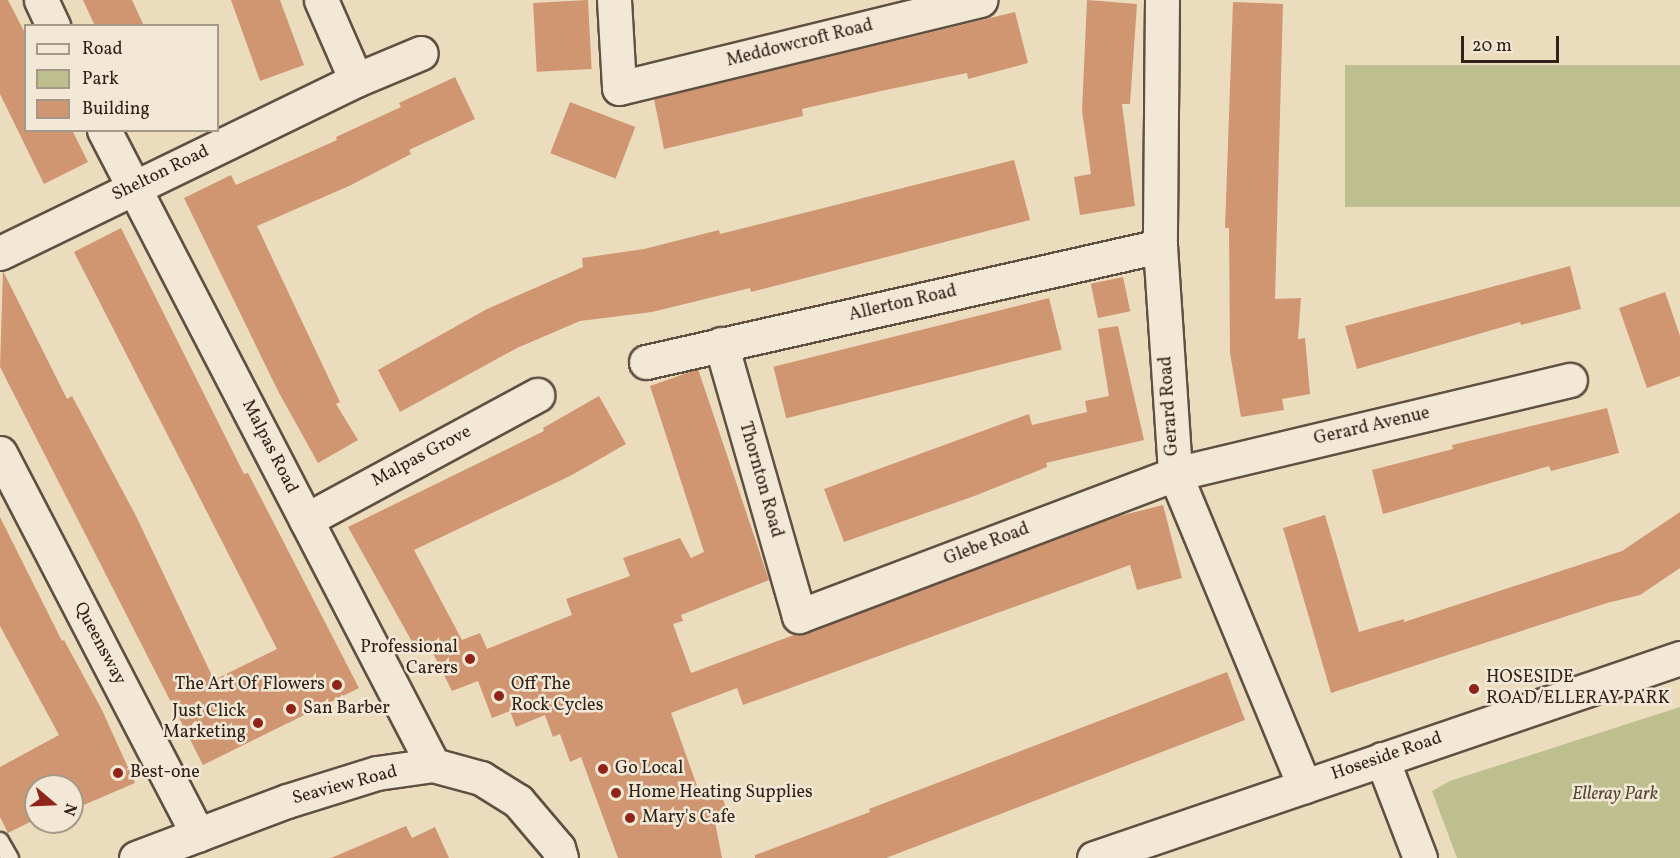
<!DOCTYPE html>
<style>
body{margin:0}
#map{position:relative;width:1680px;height:858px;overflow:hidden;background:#ebdcbe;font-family:Vollkorn,serif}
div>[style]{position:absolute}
.green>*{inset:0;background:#bdbf8e;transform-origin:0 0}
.building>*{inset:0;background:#cf9671;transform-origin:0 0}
.roads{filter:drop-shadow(2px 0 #5f5042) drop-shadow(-2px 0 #5f5042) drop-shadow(0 2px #5f5042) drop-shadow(0 -2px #5f5042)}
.service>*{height:16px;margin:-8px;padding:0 8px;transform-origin:8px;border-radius:8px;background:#f2e8d5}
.minor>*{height:33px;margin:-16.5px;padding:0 16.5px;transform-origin:16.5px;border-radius:16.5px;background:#f2e8d5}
.tertiary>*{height:33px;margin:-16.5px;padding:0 16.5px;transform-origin:16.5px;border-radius:16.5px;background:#f2e8d5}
.dots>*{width:16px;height:16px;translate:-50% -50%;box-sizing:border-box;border:3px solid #f2e8d5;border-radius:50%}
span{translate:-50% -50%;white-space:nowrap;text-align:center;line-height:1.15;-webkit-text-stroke:5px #f2e8d5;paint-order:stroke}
.street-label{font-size:18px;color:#302218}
.poi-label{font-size:18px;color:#302218}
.right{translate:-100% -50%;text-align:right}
.left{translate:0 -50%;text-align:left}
.park-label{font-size:18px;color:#534936;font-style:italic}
.legend{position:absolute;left:24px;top:24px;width:195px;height:108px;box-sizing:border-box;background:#f2e8d5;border:2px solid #a49989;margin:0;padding:8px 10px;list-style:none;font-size:18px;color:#302218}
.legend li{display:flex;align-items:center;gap:12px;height:30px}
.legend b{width:30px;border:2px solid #a49989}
.north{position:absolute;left:24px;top:774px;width:60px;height:60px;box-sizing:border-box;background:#f2e8d5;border:2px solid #a49989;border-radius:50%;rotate:109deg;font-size:16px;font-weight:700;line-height:24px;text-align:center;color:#302218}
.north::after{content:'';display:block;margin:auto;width:21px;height:27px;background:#8f2418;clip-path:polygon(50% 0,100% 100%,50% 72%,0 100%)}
.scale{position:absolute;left:1461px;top:36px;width:98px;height:27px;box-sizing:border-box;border:3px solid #302218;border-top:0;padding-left:8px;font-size:18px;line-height:21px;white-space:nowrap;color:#302218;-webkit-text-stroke:4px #f2e8d5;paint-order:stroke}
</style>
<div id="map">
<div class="green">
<div style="left:1345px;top:65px;width:335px;height:142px"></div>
<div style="clip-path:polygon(1680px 707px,1680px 858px,1457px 858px,1432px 791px,1450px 781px)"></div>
</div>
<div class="building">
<div style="clip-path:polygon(0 0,8px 0,26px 35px,26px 130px,72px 130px,88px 162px,44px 184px,0 94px)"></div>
<div style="clip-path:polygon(83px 0,132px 0,144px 26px,95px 26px)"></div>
<div style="clip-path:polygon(231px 0,280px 0,304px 65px,260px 81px)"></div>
<div style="left:588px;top:0;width:69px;height:55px;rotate:87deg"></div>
<div style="clip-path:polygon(1087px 0,1137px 4px,1130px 104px,1122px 104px,1135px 206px,1080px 215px,1074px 177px,1091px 174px,1082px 111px)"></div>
<div style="clip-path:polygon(1233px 2px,1283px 4px,1275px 299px,1301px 298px,1298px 339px,1305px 338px,1310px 394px,1282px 399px,1284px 410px,1241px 417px,1230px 353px,1229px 228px,1225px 228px)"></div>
<div style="clip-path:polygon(1015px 12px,1028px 63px,968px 79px,967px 73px,881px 91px,802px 109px,803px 116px,664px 149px,654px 99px)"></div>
<div style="clip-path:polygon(455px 77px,475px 119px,409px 150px,411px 154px,349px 186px,257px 226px,340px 402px,336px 404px,358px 440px,318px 463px,278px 391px,184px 198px,231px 175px,236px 185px,337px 140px,336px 137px,401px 107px,399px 103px)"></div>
<div style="left:570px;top:102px;width:70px;height:55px;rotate:21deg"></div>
<div style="clip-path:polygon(1014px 160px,1030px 220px,751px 292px,750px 288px,652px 312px,580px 321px,517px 348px,400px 412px,378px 370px,487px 309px,583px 267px,582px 258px,644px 249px,719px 230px,720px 234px)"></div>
<div style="clip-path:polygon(121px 228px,244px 474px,248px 473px,359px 688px,203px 765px,0 367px,3px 271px,67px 399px,72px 396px,136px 516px,214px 680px,277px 649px,74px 252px)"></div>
<div style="clip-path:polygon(1570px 266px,1581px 309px,1521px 325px,1520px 322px,1357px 369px,1345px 326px)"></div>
<div style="left:1123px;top:277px;width:35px;height:33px;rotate:78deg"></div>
<div style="clip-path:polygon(1665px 292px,1680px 336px,1680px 376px,1647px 388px,1619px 308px)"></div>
<div style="left:1049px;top:298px;width:53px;height:284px;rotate:76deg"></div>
<div style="clip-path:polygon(1118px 326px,1144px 440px,1046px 463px,1047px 467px,977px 495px,844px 542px,824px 489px,1029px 414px,1032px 425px,1087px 412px,1085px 401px,1109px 396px,1098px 329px)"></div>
<div style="clip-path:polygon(698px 369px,769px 580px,681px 615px,683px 621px,673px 624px,691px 673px,1111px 518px,1163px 505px,1182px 578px,1137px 590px,1130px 565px,743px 705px,737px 688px,671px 713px,700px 794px,719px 787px,724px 802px,729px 816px,715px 822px,722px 858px,618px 858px,581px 757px,570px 762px,560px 734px,553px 737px,545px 715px,516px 727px,510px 711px,492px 718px,478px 681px,452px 691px,427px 641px,415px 647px,348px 527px,544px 431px,543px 428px,599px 396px,626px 444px,570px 476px,414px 550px,462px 640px,480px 633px,487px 649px,572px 615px,566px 599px,630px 576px,623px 558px,680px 538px,691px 558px,704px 552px,650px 386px)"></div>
<div style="clip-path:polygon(1607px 408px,1619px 453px,1551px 471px,1549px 466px,1383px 514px,1372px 470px,1453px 449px,1452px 445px)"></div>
<div style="clip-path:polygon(1680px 512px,1680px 568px,1640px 595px,1607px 603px,1331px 693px,1283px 528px,1325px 515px,1359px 632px,1404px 619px,1404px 622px,1622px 551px)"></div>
<div style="clip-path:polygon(0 517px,62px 641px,64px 640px,102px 710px,135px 783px,72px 810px,72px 786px,36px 786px,36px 819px,8px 833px,0 817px,0 767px,59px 735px,0 626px)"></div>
<div style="clip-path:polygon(1227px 672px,1245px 720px,886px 858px,755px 858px,755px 855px,870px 812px,869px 809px)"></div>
<div style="clip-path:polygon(406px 826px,412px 838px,435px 827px,449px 858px,331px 858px)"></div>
</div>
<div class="roads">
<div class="service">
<div style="left:0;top:841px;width:20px;rotate:60deg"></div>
</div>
<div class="minor">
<div style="left:41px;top:0;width:29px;rotate:65deg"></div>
<div style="left:321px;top:0;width:87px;rotate:66.4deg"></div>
<div style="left:614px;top:0;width:88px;rotate:86.7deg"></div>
<div style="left:619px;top:88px;width:372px;rotate:-13.7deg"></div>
<div style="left:1162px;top:0;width:246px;rotate:90.5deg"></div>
<div style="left:1160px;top:246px;width:228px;rotate:86.2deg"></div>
<div style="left:1175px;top:474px;width:338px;rotate:67.5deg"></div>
<div style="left:104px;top:130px;width:715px;rotate:62.61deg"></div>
<div style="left:0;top:253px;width:396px;rotate:-25.9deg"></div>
<div style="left:356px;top:80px;width:70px;rotate:-22.6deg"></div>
<div style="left:721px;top:344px;width:283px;rotate:74deg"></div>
<div style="left:799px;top:616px;width:402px;rotate:-20.7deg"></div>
<div style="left:1175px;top:474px;width:406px;rotate:-13.4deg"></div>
<div style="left:646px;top:362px;width:527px;rotate:-12.72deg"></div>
<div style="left:0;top:453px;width:430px;rotate:62.6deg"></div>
<div style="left:306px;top:520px;width:263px;rotate:-28.4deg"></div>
<div style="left:1382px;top:759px;width:106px;rotate:69deg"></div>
</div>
<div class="tertiary">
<div style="left:136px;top:858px;width:161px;rotate:-20.7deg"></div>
<div style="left:287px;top:801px;width:94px;rotate:-17.3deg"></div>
<div style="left:377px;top:773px;width:57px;rotate:-8.1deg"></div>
<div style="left:433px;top:765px;width:50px;rotate:15.2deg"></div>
<div style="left:481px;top:778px;width:44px;rotate:31.9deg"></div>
<div style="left:518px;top:801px;width:62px;rotate:49.6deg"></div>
<div style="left:558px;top:848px;width:10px;rotate:73deg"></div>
<div style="left:1094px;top:858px;width:619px;rotate:-18.84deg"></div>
</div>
</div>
<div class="dots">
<div style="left:470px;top:659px;background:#8f2418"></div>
<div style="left:337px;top:685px;background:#8f2418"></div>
<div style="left:1474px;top:689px;background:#8f2418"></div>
<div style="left:499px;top:696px;background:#8f2418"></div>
<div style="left:291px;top:709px;background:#8f2418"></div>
<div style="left:258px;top:723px;background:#8f2418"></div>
<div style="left:603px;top:769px;background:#8f2418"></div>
<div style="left:118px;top:773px;background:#8f2418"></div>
<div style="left:616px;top:793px;background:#8f2418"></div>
<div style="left:630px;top:818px;background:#8f2418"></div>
</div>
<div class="street-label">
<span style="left:800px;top:44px;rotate:-14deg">Meddowcroft Road</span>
<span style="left:161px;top:174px;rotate:-26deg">Shelton Road</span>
<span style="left:903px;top:304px;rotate:-13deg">Allerton Road</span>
<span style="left:1170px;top:406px;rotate:-94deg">Gerard Road</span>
<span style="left:1372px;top:427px;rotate:-13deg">Gerard Avenue</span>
<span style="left:269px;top:447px;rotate:63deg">Malpas Road</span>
<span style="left:422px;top:457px;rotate:-28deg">Malpas Grove</span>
<span style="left:760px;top:480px;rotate:74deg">Thornton Road</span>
<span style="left:987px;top:545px;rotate:-21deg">Glebe Road</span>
<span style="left:99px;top:644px;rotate:62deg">Queensway</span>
<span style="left:1387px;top:757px;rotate:-19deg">Hoseside Road</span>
<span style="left:345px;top:786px;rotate:-15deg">Seaview Road</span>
</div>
<div class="poi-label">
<span class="right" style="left:458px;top:659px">Professional<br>Carers</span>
<span class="left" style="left:1486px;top:689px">HOSESIDE<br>ROAD/ELLERAY PARK</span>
<span class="right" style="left:325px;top:685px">The Art Of Flowers</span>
<span class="left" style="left:511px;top:696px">Off The<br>Rock Cycles</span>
<span class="left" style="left:303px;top:709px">San Barber</span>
<span class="right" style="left:246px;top:723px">Just Click<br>Marketing</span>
<span class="left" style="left:615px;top:769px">Go Local</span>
<span class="left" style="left:130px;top:773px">Best-one</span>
<span class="left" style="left:628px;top:793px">Home Heating Supplies</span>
<span class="left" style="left:642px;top:818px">Mary's Cafe</span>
</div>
<div class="park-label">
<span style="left:1615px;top:795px">Elleray Park</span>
</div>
<ul class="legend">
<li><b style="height:8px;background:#f2e8d5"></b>Road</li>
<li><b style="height:16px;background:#bdbf8e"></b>Park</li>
<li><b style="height:16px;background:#cf9671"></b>Building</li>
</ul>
<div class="north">N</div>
<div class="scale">20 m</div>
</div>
